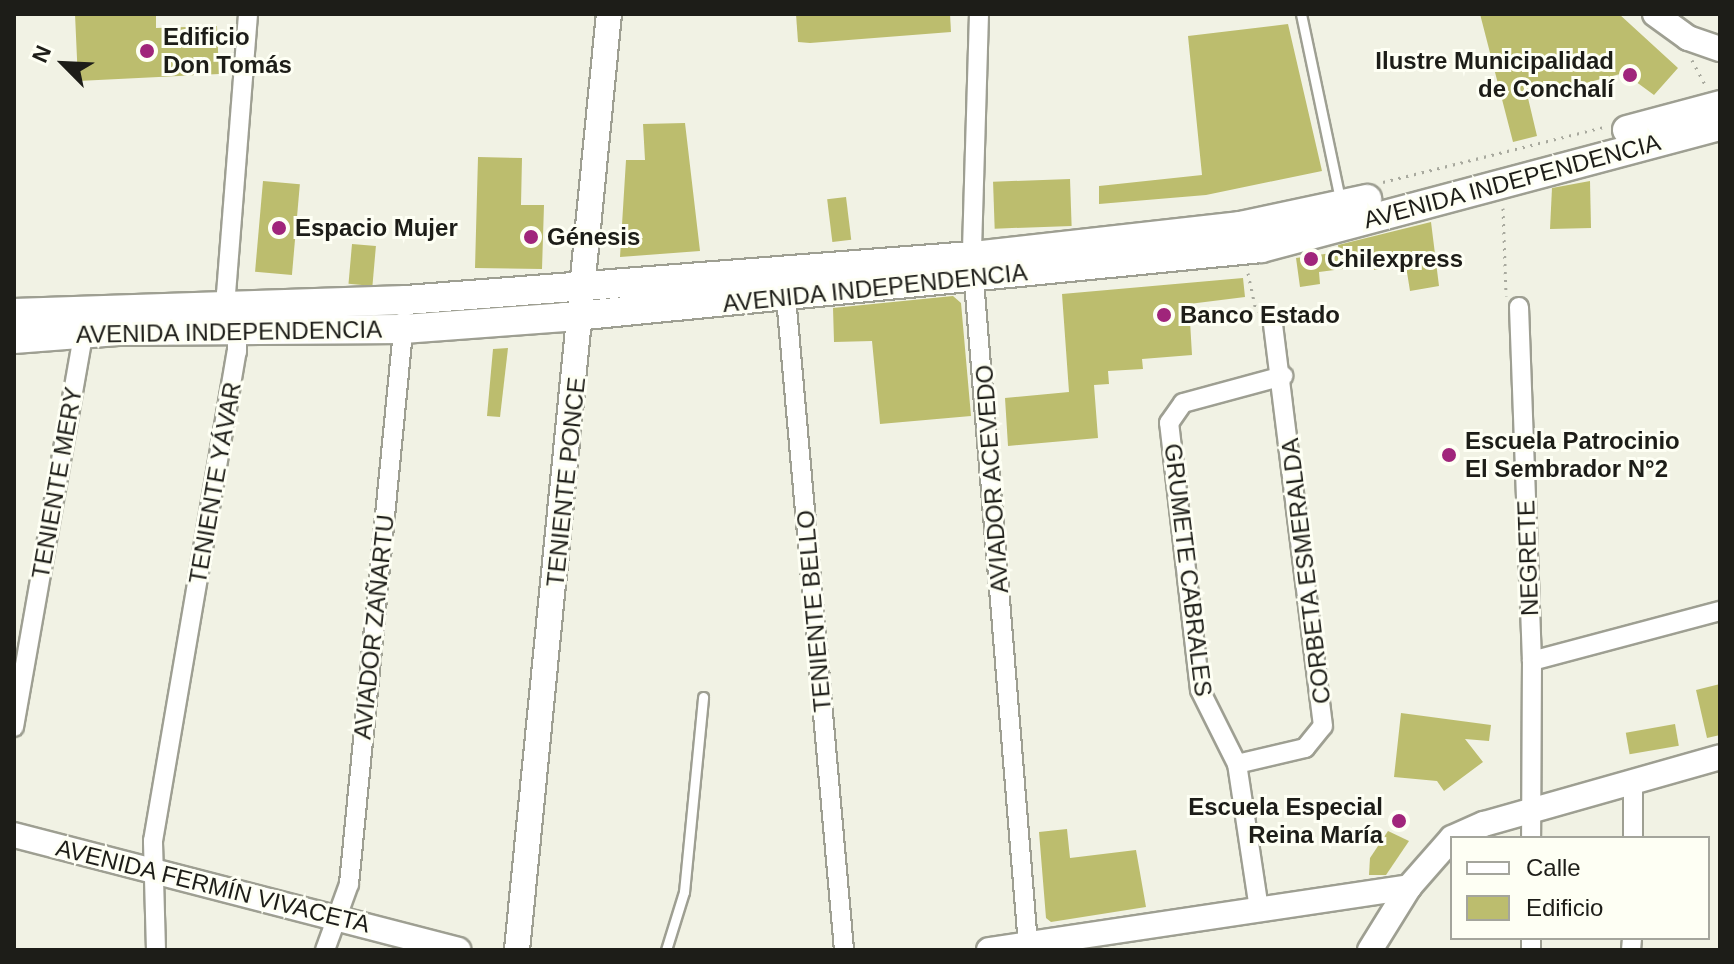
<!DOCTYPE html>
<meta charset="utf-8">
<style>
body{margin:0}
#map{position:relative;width:1734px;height:964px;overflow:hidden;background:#f1f2e4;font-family:Arial,sans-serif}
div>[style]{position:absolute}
.building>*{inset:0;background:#bcbd6e;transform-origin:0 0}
.path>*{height:3px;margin-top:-1.5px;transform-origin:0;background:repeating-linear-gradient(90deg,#a8a99e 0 2px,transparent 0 8px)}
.roads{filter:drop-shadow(2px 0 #9e9f92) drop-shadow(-2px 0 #9e9f92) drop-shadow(0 2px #9e9f92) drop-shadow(0 -2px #9e9f92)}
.lane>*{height:9px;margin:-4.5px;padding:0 4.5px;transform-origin:4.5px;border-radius:4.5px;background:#fff}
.street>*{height:18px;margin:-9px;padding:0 9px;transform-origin:9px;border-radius:9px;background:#fff}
.secondary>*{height:24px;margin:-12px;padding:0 12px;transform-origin:12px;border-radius:12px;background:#fff}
.primary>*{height:28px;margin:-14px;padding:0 14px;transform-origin:14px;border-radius:14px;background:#fff}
.dots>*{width:22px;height:22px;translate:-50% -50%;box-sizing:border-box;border:4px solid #fefff4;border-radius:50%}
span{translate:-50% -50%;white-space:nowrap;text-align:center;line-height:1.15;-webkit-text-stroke:6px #fefff4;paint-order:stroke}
.poi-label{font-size:24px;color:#1d1d18;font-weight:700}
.left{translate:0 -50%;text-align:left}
.right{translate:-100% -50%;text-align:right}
.street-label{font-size:24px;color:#1d1d18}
.frame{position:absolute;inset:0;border:16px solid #1d1d18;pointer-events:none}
.legend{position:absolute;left:1450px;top:836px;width:260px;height:104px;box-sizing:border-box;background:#fefff4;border:2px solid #a4a59c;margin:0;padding:10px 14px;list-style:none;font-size:24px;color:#1d1d18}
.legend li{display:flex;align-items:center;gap:16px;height:40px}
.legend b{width:40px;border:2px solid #a4a59c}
.north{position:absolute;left:24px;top:24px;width:80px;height:80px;-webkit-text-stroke:6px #fefff4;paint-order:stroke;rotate:294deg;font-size:22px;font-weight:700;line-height:32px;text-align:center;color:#1d1d18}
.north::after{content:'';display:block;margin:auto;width:28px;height:36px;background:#1d1d18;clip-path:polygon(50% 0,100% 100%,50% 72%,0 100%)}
</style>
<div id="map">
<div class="building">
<div style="clip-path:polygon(75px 14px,156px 14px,156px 28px,217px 26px,219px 74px,78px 81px)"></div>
<div style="clip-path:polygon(796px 14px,950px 14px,951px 32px,810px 43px,798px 42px)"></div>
<div style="clip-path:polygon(1480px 14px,1619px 14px,1678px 68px,1654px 95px,1624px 73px,1528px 98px,1537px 136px,1513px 142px)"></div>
<div style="clip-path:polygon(1288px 24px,1322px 171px,1206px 195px,1099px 204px,1099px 186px,1202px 175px,1188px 36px)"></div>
<div style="clip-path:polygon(685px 123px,700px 251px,620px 257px,626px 160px,645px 160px,643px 124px)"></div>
<div style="clip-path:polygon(478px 157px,522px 158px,521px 205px,544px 205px,542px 269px,475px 268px)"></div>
<div style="left:1070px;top:179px;width:47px;height:77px;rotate:88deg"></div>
<div style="left:263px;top:181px;width:37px;height:91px;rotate:5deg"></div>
<div style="clip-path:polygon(1590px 181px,1591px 228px,1550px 229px,1552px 188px)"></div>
<div style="left:846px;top:197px;width:43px;height:19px;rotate:83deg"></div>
<div style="clip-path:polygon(1431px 222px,1439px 286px,1410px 291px,1406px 266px,1374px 270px,1373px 265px,1319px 272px,1320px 284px,1300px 287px,1296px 258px,1339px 252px,1338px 245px)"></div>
<div style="left:352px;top:244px;width:24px;height:40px;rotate:5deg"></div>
<div style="clip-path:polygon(1243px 278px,1245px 297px,1189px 304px,1192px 355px,1142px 359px,1143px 369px,1108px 371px,1109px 384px,1094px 385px,1098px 438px,1008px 446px,1005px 398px,1069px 392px,1062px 294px)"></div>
<div style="clip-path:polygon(953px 296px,961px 303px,971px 416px,880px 424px,872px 341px,834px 342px,833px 308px)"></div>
<div style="clip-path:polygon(508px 348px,500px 417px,487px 416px,493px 349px)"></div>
<div style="clip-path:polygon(1720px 684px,1720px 735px,1707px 738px,1696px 690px)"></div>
<div style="clip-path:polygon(1401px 713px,1491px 725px,1489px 741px,1465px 739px,1483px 762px,1444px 791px,1437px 781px,1394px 777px)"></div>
<div style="left:1675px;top:724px;width:22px;height:50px;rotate:80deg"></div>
<div style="clip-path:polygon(1067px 829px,1070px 858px,1136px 850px,1146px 907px,1051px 922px,1046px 918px,1039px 832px)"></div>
<div style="clip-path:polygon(1388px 831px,1409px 841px,1386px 875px,1369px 875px,1370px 858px)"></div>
</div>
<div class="path">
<div style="left:1692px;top:60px;width:27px;rotate:62deg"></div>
<div style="left:1383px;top:182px;width:228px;rotate:-14deg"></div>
<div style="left:1503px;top:208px;width:88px;rotate:88deg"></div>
<div style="left:1248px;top:273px;width:40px;rotate:78deg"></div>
</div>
<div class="roads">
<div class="lane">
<div style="left:1301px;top:14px;width:193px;rotate:78.1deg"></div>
<div style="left:666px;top:950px;width:61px;rotate:-72.8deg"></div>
<div style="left:684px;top:892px;width:196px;rotate:-84.4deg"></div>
</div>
<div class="street">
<div style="left:979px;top:14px;width:242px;rotate:91.7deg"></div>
<div style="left:972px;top:256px;width:690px;rotate:85.35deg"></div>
<div style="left:785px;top:286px;width:667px;rotate:84.92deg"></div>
<div style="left:1519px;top:307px;width:354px;rotate:87.9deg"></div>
<div style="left:1532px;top:661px;width:177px;rotate:90.3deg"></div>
<div style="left:1532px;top:661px;width:195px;rotate:-14.9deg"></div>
<div style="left:14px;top:727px;width:399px;rotate:-80deg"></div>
<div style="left:1237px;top:764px;width:70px;rotate:-13.2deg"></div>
<div style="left:1305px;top:748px;width:28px;rotate:-51deg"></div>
<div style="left:1323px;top:726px;width:411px;rotate:-97.1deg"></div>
<div style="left:1633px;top:838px;width:56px;rotate:-90deg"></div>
<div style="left:1259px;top:909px;width:147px;rotate:-98.6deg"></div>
<div style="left:1237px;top:764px;width:83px;rotate:-116.6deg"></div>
<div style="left:1200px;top:690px;width:269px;rotate:-96.6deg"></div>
<div style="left:1169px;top:423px;width:24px;rotate:-55deg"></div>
<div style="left:1183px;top:403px;width:104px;rotate:-15.1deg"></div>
<div style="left:156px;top:950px;width:109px;rotate:-91.6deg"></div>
<div style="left:153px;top:841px;width:496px;rotate:-80.3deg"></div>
<div style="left:237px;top:352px;width:22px;rotate:-90deg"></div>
<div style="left:237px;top:330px;width:38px;rotate:-107deg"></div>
<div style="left:226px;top:294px;width:281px;rotate:-85.5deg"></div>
<div style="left:325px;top:950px;width:70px;rotate:-70deg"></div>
<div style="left:349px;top:884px;width:566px;rotate:-84.42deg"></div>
<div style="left:1531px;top:950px;width:12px;rotate:-90deg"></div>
<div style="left:1631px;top:950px;width:12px;rotate:-85deg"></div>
</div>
<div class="secondary">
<div style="left:1655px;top:14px;width:41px;rotate:36deg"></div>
<div style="left:1688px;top:38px;width:34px;rotate:19deg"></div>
<div style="left:14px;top:835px;width:459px;rotate:14.5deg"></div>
<div style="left:1452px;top:838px;width:35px;rotate:-24deg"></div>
<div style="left:1484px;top:824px;width:245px;rotate:-15.8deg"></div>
<div style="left:517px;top:950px;width:941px;rotate:-84.39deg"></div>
<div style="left:989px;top:950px;width:425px;rotate:-8.5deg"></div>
<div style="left:1370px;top:950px;width:74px;rotate:-58.2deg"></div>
<div style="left:1409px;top:887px;width:65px;rotate:-48.7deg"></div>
</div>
<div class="primary">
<div style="left:1627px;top:130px;width:96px;rotate:-15deg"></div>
<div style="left:14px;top:313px;width:392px;rotate:-1.9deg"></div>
<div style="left:406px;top:300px;width:568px;rotate:-4.45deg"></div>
<div style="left:972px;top:256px;width:270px;rotate:-6.4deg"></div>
<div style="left:1240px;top:226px;width:130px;rotate:-12deg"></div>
<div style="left:14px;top:339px;width:104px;rotate:-4.4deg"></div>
<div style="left:118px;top:331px;width:285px;rotate:-0.4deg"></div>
<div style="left:403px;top:329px;width:162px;rotate:-4.2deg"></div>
<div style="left:565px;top:317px;width:699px;rotate:-5.66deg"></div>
<div style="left:1261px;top:248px;width:475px;rotate:-14.9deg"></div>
</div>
</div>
<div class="dots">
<div style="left:147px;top:51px;background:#a0257b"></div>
<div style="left:1630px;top:75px;background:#a0257b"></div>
<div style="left:279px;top:228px;background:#a0257b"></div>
<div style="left:531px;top:237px;background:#a0257b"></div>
<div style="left:1311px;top:259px;background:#a0257b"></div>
<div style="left:1164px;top:315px;background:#a0257b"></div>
<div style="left:1449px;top:455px;background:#a0257b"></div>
<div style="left:1399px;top:821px;background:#a0257b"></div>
</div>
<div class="poi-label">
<span class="left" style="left:163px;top:51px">Edificio<br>Don Tomás</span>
<span class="right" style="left:1614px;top:75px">Ilustre Municipalidad<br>de Conchalí</span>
<span class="left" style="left:295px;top:228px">Espacio Mujer</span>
<span class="left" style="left:547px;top:237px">Génesis</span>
<span class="left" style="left:1327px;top:259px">Chilexpress</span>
<span class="left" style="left:1180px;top:315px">Banco Estado</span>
<span class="left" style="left:1465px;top:455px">Escuela Patrocinio<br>El Sembrador N°2</span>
<span class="right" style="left:1383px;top:821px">Escuela Especial<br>Reina María</span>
</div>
<div class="street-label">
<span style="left:1512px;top:181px;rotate:-15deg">AVENIDA INDEPENDENCIA</span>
<span style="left:875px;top:288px;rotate:-6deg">AVENIDA INDEPENDENCIA</span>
<span style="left:229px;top:332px;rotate:-1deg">AVENIDA INDEPENDENCIA</span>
<span style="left:992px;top:479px;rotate:-94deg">AVIADOR ACEVEDO</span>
<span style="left:566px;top:482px;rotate:-84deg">TENIENTE PONCE</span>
<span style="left:57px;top:483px;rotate:-80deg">TENIENTE MERY</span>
<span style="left:215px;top:483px;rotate:-80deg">TENIENTE YÁVAR</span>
<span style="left:1528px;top:558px;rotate:-92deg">NEGRETE</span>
<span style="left:1188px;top:570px;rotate:83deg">GRUMETE CABRALES</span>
<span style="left:1306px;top:571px;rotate:-97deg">CORBETA ESMERALDA</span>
<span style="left:814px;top:611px;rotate:-95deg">TENIENTE BELLO</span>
<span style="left:374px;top:627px;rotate:-84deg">AVIADOR ZAÑARTU</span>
<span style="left:213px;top:886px;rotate:14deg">AVENIDA FERMÍN VIVACETA</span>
</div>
<div class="frame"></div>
<ul class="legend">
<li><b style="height:10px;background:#fff"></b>Calle</li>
<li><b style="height:22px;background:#bcbd6e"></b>Edificio</li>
</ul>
<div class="north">N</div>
</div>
